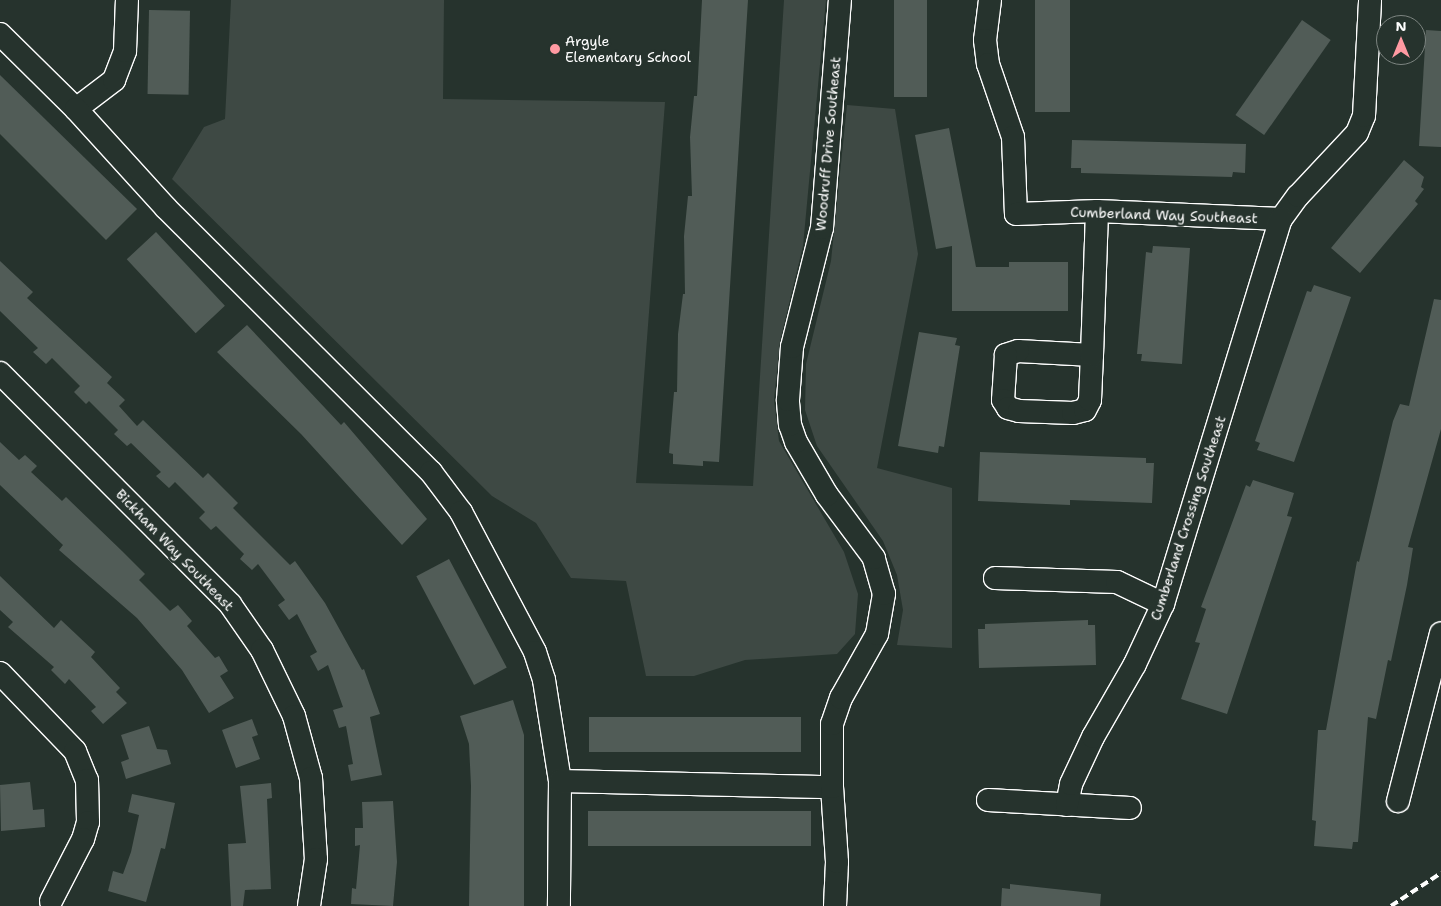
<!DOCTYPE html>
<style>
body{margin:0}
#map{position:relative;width:1441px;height:906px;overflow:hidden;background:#26332d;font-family:"Shantell Sans",sans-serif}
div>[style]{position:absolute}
.green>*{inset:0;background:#3e4944}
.building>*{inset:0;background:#515c57;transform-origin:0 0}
.roads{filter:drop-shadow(1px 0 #fff) drop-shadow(-1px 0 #fff) drop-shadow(0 1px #fff) drop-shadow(0 -1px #fff)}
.minor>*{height:22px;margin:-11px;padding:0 11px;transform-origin:11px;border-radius:11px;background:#26332d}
.rail>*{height:4px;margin-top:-2px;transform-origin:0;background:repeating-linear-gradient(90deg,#fff 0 8px,transparent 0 12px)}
.dots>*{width:14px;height:14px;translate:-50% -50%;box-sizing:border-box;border:2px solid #26332d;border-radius:50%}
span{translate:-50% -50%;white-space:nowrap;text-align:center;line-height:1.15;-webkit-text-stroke:5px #26332d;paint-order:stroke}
.poi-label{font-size:14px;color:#fff}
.left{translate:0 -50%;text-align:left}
.street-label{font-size:14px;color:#fff}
.north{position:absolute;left:1376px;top:15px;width:50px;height:50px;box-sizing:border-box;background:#26332d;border:1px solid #7d8581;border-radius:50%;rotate:0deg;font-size:14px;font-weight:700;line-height:20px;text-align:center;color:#fff}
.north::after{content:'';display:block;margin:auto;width:18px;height:22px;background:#ff9aa2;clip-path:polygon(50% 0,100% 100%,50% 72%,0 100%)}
</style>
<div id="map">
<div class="green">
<div style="clip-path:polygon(231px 0,444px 0,443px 99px,665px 102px,636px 483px,753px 486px,784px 0,826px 0,803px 246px,780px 341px,774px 400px,779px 441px,844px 552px,858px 594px,855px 634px,837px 654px,745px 660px,694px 676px,646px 676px,626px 581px,571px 578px,536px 523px,492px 496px,172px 179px,204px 127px,225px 119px)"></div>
<div style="clip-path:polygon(847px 105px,895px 109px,918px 254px,877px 468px,952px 488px,952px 648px,897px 645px,903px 610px,897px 575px,883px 541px,817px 446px,805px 410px,806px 364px,831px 261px)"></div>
</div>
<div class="building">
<div style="clip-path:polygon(702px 0,748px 0,719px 462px,703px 461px,703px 466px,673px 464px,673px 454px,669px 453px,674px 392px,677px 392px,678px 334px,683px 294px,685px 294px,684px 236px,688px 196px,692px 196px,690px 137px,694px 96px,697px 96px)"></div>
<div style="left:894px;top:0;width:33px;height:97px"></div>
<div style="left:1035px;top:0;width:35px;height:112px"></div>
<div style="left:149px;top:10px;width:41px;height:84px;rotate:1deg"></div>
<div style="left:1302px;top:20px;width:35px;height:116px;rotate:35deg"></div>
<div style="clip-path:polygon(1426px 30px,1441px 31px,1441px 147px,1419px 146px)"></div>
<div style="clip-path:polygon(0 75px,137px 209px,106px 240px,0 134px)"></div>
<div style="clip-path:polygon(949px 128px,976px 267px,1009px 267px,1009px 262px,1068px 262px,1068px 311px,952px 311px,952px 246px,936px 249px,915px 135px)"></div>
<div style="clip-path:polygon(1072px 140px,1246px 144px,1245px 173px,1233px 172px,1232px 177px,1081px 173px,1081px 168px,1071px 168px)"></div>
<div style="clip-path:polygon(1404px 160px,1424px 177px,1421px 187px,1424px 189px,1415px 201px,1418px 204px,1360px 273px,1331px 248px)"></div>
<div style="left:156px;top:232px;width:101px;height:40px;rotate:47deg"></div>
<div style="clip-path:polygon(1153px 246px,1190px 248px,1182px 364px,1141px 361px,1142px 354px,1137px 354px,1146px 252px,1152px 253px)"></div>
<div style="clip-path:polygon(0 261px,33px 292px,27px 298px,112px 377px,107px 383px,125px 400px,119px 406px,137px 426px,143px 420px,203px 478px,208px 473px,238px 503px,233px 508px,290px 565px,295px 561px,325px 603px,362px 670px,364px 669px,380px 714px,370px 717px,382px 775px,351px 781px,348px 765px,353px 764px,346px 726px,339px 728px,333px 710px,343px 707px,328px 665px,318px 671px,310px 656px,317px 652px,297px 614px,289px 620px,278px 605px,285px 600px,258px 564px,252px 570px,240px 559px,244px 554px,216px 526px,211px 530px,199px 518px,205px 512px,175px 482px,169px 488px,156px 476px,161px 472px,131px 443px,127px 446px,114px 434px,118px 430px,89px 401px,86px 404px,74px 392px,80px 386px,52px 358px,46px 364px,33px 352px,38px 348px,0 311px)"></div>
<div style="clip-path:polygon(1314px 285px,1351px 297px,1294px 462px,1257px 450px,1260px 443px,1255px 441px,1307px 291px,1311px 292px)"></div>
<div style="clip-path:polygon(1434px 299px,1441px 300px,1441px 429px,1408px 547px,1413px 548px,1407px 585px,1391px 661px,1388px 660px,1376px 719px,1368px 717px,1358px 842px,1353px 842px,1352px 849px,1314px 846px,1316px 821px,1312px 820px,1318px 730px,1326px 730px,1357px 561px,1359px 562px,1393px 421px,1400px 404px,1409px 406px)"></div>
<div style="clip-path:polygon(247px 325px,341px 425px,344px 422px,427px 519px,402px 545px,301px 434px,217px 352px)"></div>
<div style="clip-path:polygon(919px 332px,957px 338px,955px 345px,960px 346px,944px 447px,939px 446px,938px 453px,898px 446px)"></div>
<div style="clip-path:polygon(0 442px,19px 460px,25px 455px,37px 466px,31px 472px,62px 501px,66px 497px,122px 551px,145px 574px,139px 580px,170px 611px,178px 605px,192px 621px,187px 626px,215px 658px,219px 656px,228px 671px,220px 676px,234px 698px,209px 713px,182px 670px,137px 618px,59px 550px,63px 545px,0 485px)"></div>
<div style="clip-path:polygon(980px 452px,1146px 458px,1146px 463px,1154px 463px,1152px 503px,1070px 500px,1070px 505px,978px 501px)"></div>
<div style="clip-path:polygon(1253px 480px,1294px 493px,1287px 516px,1292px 517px,1227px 714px,1181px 699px,1200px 643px,1195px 642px,1206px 609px,1201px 607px,1246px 485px,1250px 487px)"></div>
<div style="left:449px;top:559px;width:123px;height:37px;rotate:62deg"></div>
<div style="clip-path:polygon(0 576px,54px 628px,61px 620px,95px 652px,91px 657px,120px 688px,116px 692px,127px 703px,103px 724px,91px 711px,96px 707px,69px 679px,65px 684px,51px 670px,54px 667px,8px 627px,13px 622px,0 610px)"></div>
<div style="clip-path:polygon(1088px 620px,1088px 625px,1095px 625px,1096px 665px,979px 668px,978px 629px,985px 629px,985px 624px)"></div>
<div style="clip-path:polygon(513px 700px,524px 735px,524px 906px,469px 906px,471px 786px,469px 744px,460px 716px)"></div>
<div style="left:589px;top:717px;width:212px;height:35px"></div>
<div style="clip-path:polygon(252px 719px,258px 735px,252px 737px,260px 759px,236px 768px,222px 730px)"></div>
<div style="clip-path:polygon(149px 726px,157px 749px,167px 750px,171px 764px,126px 779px,121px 762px,129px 759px,121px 735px)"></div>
<div style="clip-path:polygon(30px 782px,33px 810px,44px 809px,45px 827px,1px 831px,0 785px)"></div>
<div style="clip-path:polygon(271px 783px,272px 798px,267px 799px,271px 889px,245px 890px,243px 906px,231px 906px,228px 844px,246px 843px,240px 786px)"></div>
<div style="clip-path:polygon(132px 794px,175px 803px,165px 849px,161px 848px,146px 902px,108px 891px,113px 871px,123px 874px,131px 852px,139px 815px,128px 812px)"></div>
<div style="clip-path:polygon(393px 801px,397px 862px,393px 906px,351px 904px,352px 888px,356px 889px,360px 845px,355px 846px,355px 828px,363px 828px,362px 802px)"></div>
<div style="left:588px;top:811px;width:223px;height:35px"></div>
<div style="clip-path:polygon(1010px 884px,1101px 894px,1100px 906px,1001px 906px,1002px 888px,1010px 889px)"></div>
</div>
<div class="roads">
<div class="minor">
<div style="left:990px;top:0;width:40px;rotate:97.1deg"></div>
<div style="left:985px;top:40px;width:24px;rotate:83deg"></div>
<div style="left:988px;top:64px;width:77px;rotate:71.1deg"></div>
<div style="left:1013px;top:137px;width:77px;rotate:87.8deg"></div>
<div style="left:1016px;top:214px;width:81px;rotate:-2.1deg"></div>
<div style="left:1097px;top:211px;width:184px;rotate:2.5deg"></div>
<div style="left:1281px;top:219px;width:29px;rotate:-54deg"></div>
<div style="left:1298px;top:196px;width:86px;rotate:-46.9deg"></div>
<div style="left:1357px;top:133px;width:18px;rotate:-68deg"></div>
<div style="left:1364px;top:116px;width:116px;rotate:-87deg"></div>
<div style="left:0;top:34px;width:107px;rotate:44.6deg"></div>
<div style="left:76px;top:109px;width:48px;rotate:-37.3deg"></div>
<div style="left:114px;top:80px;width:31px;rotate:-69deg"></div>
<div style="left:125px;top:51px;width:51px;rotate:-87.8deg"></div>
<div style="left:76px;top:109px;width:134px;rotate:47.7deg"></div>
<div style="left:166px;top:208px;width:374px;rotate:44.9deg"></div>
<div style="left:431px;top:472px;width:50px;rotate:53.1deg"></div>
<div style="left:461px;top:512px;width:158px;rotate:62.1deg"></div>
<div style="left:535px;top:652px;width:29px;rotate:72deg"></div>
<div style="left:544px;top:680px;width:102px;rotate:81deg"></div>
<div style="left:560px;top:781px;width:125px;rotate:90.5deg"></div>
<div style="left:1092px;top:355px;width:74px;rotate:-176.9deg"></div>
<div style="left:1018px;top:351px;width:13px;rotate:162deg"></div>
<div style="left:1006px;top:355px;width:45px;rotate:93.8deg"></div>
<div style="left:1003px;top:400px;width:9px;rotate:58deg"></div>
<div style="left:1008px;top:408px;width:11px;rotate:15deg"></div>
<div style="left:1019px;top:411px;width:54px;rotate:2.1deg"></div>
<div style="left:1073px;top:413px;width:12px;rotate:-14deg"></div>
<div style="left:1085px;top:410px;width:11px;rotate:-63deg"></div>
<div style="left:1090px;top:400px;width:45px;rotate:-87.5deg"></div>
<div style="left:1092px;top:355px;width:144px;rotate:-88deg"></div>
<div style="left:0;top:373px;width:326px;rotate:45.1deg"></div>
<div style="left:230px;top:604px;width:56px;rotate:55.2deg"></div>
<div style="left:262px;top:650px;width:73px;rotate:64.1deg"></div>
<div style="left:294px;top:716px;width:64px;rotate:74.7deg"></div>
<div style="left:311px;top:778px;width:81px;rotate:86.5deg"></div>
<div style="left:316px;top:859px;width:48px;rotate:98.5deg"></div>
<div style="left:995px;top:578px;width:122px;rotate:1.9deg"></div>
<div style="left:1117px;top:582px;width:51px;rotate:25.6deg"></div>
<div style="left:0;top:673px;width:108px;rotate:46.1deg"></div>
<div style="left:75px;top:751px;width:31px;rotate:68deg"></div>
<div style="left:87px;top:780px;width:42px;rotate:88.6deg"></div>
<div style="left:88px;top:822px;width:18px;rotate:106deg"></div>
<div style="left:83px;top:839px;width:70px;rotate:117.3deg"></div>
<div style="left:560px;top:781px;width:272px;rotate:1.3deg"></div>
<div style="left:988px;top:800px;width:142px;rotate:3.2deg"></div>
<div style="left:1398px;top:801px;width:173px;rotate:-75.6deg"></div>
<div style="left:1067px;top:805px;width:21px;rotate:-79deg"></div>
<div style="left:1071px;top:784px;width:52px;rotate:-64.9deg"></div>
<div style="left:1093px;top:737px;width:84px;rotate:-60.1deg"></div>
<div style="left:1135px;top:664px;width:66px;rotate:-65deg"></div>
<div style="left:1163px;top:604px;width:403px;rotate:-73deg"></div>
<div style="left:835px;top:906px;width:44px;rotate:-87.4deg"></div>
<div style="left:837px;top:862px;width:75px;rotate:-93.8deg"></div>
<div style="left:832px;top:787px;width:63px;rotate:-90deg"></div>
<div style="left:832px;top:724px;width:28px;rotate:-71deg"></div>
<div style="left:841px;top:698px;width:73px;rotate:-60.6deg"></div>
<div style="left:877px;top:634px;width:41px;rotate:-80.1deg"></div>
<div style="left:884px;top:594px;width:37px;rotate:-106deg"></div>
<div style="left:874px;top:558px;width:79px;rotate:-126.7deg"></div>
<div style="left:827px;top:495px;width:61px;rotate:-120.3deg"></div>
<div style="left:796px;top:442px;width:18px;rotate:-109deg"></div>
<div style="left:790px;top:425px;width:25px;rotate:-95deg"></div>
<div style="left:788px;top:400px;width:53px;rotate:-85.7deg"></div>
<div style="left:792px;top:347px;width:123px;rotate:-75.9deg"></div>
<div style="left:822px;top:228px;width:229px;rotate:-85.5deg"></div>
</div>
</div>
<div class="rail">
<div style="left:1391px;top:906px;width:60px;rotate:-33.4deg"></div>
</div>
<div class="dots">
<div style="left:555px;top:49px;background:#ff9aa2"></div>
</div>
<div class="poi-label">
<span class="left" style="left:565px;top:49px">Argyle<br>Elementary School</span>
</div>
<div class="street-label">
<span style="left:828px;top:144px;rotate:-85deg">Woodruff Drive Southeast</span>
<span style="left:1164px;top:215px;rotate:2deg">Cumberland Way Southeast</span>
<span style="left:1188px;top:518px;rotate:-72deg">Cumberland Crossing Southeast</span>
<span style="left:175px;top:550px;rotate:46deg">Bickham Way Southeast</span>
</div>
<div class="north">N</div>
</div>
